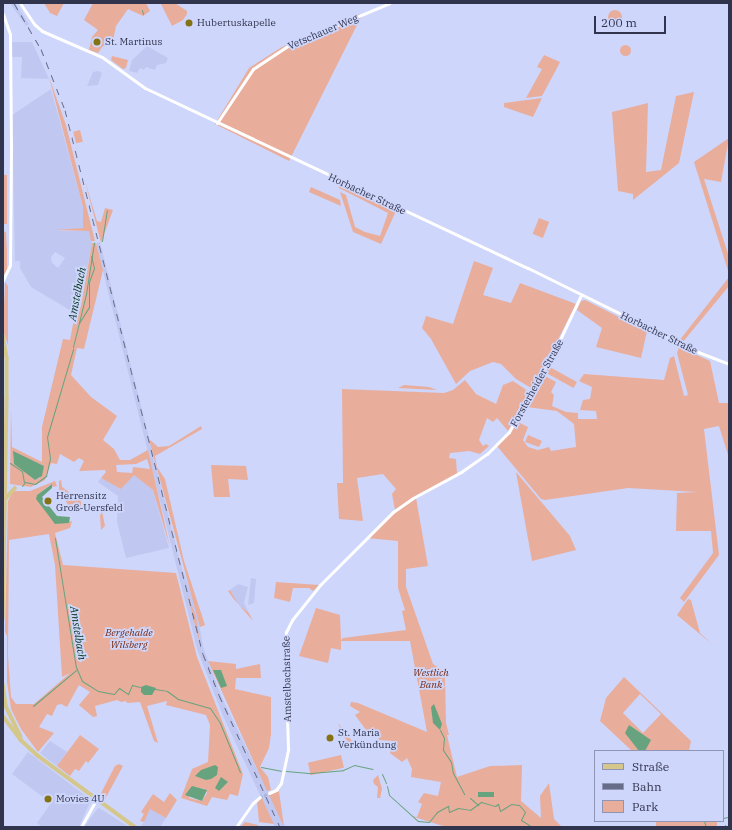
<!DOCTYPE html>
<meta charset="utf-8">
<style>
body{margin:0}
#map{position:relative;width:732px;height:830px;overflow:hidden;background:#ced6fb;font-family:"IBM Plex Serif",serif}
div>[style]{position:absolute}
.built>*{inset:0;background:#c0c8f1}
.green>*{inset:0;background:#e9ad9c;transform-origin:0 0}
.round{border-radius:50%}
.water>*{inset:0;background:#67a37e;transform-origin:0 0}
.stream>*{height:1px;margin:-0.5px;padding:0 0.5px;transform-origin:0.5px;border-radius:0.5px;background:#67a37e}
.tertiary-tunnel>*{height:3px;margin-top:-1.5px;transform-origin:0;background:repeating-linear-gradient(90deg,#aeb6d8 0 3px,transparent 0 4.5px)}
.tertiary>*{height:3px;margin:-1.5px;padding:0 1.5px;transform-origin:1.5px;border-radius:1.5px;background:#fff}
.secondary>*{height:3px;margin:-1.5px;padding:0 1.5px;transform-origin:1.5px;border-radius:1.5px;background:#fff}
.primary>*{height:3.5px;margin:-1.75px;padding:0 1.75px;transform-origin:1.75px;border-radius:1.75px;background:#d5c78b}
.rail>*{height:1px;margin-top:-0.5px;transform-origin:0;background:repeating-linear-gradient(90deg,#676c89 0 7px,transparent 0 14px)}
.dots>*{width:11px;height:11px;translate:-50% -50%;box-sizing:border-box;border:2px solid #ced6fb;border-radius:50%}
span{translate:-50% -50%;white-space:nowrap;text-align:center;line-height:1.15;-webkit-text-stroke:3.5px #ced6fb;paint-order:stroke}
.poi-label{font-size:10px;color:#30344d}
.left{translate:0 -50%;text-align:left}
.street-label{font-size:10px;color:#30344d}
.park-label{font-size:10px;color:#772a14;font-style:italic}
.water-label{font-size:11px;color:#02351c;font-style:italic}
.frame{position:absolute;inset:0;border:4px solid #30344d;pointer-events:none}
.legend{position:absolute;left:594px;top:750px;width:130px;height:72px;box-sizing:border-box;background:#ced6fb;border:1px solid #8f95b5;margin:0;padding:5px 7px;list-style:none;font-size:12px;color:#30344d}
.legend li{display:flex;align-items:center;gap:8px;height:20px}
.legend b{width:20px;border:1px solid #8f95b5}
.scale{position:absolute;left:594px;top:16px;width:72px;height:18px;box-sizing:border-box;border:2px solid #30344d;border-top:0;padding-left:5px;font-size:12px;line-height:14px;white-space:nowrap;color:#30344d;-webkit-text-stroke:3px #ced6fb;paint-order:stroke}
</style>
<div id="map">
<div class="built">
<div style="clip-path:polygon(10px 3px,15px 3px,29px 24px,26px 26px)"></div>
<div style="clip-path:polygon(12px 42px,32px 42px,49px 79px,21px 78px,22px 57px,12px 57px)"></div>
<div style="clip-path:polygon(147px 46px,168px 58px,166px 63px,157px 65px,155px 70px,146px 67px,144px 70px,140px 68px,137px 73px,129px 71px,132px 60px)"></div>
<div style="clip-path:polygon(98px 71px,102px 73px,98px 85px,87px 86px,93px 72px)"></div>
<div style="clip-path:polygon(evenodd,51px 89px,83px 207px,83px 228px,56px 231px,89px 231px,92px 243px,78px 315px,31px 287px,20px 268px,20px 261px,15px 261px,12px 115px,51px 89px,55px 252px,65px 258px,58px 268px,52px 263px,51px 257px,55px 252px)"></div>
<div style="clip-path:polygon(100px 242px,181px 565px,197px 610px,203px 647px,222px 698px,285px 827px,275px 827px,223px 716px,197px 649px,96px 243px)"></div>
<div style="clip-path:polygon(134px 474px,153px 490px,169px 548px,126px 558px,117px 522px,118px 496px,98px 482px,101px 478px,110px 481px,121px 489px)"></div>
<div style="clip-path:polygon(251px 578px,256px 579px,254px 603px,248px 605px)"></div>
<div style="clip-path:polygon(238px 584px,248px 587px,244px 603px,249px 613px,239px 605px,230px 590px)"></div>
<div style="clip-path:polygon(50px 741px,67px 752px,57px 766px,40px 753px)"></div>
<div style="clip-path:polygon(28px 752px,91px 800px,79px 827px,42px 827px,37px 823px,51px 803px,12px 774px)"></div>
<div style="clip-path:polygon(98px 808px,101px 809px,129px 827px,84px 827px)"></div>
<div style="clip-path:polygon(150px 809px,166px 818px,160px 827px,141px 827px)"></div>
</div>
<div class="green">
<div style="clip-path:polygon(44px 3px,64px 3px,57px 16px,50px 13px)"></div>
<div style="clip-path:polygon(93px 3px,146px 3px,150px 11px,143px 16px,128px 9px,116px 26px,113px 41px,102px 47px,98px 53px,89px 50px,92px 37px,98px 30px,84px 20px)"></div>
<div style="clip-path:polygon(175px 3px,187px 11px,187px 14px,183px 20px,172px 26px,161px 4px)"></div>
<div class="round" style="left:608px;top:10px;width:14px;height:14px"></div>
<div style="clip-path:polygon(360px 14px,361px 17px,289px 161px,215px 124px,249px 68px,282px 47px)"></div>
<div class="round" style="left:619.5px;top:44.5px;width:11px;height:11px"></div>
<div style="clip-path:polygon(544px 55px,560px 62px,557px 68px,542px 96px,526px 98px,542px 69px,537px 67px)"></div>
<div style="clip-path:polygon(112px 56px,128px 60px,126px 68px,123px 69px,111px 60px)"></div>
<div style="clip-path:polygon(49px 77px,66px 125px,95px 241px,91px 241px,89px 231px,55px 230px,83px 228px,83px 207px)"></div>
<div style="clip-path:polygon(694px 92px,679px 163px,633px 200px,633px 194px,618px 191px,612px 112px,648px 103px,646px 172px,661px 170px,676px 96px)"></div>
<div style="clip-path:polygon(542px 98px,533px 117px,504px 107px,504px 103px)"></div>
<div style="left:80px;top:130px;width:12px;height:7px;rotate:76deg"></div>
<div style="clip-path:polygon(729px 138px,721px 182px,704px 179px,729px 257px,729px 274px,694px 162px)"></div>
<div style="left:7px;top:175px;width:49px;height:4px;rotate:90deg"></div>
<div style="clip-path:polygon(85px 181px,97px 221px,101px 222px,105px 208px,113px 210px,101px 243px)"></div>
<div style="clip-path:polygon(338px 184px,396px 211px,381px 244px,353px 232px,340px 192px,346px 195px,355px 227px,365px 232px,380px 236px,388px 213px,339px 188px)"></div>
<div style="clip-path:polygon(311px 187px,340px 200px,341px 206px,309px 192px)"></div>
<div style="left:539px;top:218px;width:11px;height:17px;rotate:22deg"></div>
<div style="clip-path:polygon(3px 231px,6px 232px,7px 251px,7px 270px,3px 277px)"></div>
<div style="clip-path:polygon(evenodd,92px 243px,96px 243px,103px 270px,84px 349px,77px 348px,71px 375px,91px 397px,117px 416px,103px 440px,114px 449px,120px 460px,130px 460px,148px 450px,170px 547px,153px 490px,134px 475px,121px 489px,101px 478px,106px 472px,105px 470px,79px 471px,84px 461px,79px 458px,74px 462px,60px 454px,57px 464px,51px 463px,45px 480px,31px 487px,10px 484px,11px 408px,12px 447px,42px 462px,42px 427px,63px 339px,70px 340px,75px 314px,78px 315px,81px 306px,92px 243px,13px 452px,44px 466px,40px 478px,35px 480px,14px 463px,13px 452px,92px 243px,147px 459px,150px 469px,133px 467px,132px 473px,117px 472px,116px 465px,136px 464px,147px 459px)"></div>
<div style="clip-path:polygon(474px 261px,493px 268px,483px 295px,511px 303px,520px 283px,576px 304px,533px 389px,516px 379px,501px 364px,493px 362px,470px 371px,456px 384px,431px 339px,422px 328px,426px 316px,453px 324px)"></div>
<div style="clip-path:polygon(729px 277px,729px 286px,682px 343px,679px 341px)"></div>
<div style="clip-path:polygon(5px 282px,8px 286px,8px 345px,3px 331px)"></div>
<div style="clip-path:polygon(585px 300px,647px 331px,641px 358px,596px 347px,602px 328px,577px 310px,581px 301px)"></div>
<div style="clip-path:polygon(679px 347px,710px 361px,719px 403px,729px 403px,729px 394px,729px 458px,719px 426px,704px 429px,719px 555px,684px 602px,680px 598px,713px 553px,711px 531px,676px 531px,677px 493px,697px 492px,628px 488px,545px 500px,541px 499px,497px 446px,518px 422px,528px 427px,523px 440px,528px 447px,538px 450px,549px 447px,551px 451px,576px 447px,574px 424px,557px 411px,527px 407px,543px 375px,556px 382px,551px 392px,554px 395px,552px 406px,566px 412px,578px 413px,578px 419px,597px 419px,596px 411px,580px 410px,583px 400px,590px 399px,592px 387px,579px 381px,584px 374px,664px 380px,670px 358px,674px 356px,684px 396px,688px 395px,677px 353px)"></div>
<div style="left:548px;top:366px;width:33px;height:7px;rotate:29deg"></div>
<div style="clip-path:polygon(465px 380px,476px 394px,496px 404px,503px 385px,513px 381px,531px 393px,508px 431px,497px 418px,493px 422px,487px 418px,479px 440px,483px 446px,486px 444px,489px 446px,480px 454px,469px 451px,450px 453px,449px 458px,456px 459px,457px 474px,395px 510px,392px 494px,396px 489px,383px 474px,357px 478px,363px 521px,339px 519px,337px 483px,343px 483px,342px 389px,444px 393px,453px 390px)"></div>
<div style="clip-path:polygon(404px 385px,429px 387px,437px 390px,398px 388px)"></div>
<div style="clip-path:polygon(201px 426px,202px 429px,155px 456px,157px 467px,165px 479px,184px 561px,205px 625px,200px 627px,149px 439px,158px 447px,169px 446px)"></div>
<div style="clip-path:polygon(528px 435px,542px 441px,539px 447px,525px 442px)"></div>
<div style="clip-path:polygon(211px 465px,246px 466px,248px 480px,228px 479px,230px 497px,214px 497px)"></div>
<div style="clip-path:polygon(516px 472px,570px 536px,576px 550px,532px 561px)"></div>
<div style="clip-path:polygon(61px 480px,62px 487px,81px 501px,81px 509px,70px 508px,61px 493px,59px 494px,59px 481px)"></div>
<div style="clip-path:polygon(evenodd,55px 481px,57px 486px,53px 487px,51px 484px,37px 495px,40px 504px,56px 524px,72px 521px,70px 528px,55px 533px,63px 565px,176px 573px,197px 657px,243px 774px,238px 796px,230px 794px,227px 800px,212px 797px,207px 806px,181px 798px,192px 769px,208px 762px,210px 725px,206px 715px,166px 705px,167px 701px,147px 706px,158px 743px,154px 741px,140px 702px,127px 703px,126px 701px,121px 702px,117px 700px,95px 706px,97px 716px,93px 717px,79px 705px,90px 692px,79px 685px,67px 707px,61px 704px,57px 705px,52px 716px,47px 714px,39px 727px,54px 733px,38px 752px,21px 729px,11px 709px,7px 682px,7px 636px,5px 631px,8px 501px,13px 491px,30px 491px,55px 481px,49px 534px,55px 565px,62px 677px,70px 673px,34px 704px,16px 704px,11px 697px,8px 656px,9px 540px,49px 534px,55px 481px,193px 787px,205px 789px,207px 793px,202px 801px,189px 798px,193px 787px)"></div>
<div style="clip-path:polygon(416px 498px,428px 566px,406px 569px,406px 587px,433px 664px,443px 671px,445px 679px,446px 723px,449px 735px,447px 735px,457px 777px,490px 766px,522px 765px,521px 801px,541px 818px,540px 796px,549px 783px,554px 819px,562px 827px,446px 827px,411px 816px,417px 817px,422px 804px,418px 802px,424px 793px,438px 796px,441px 782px,411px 777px,412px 769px,407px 758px,402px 762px,390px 753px,394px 741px,378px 740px,379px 736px,366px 730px,355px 715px,360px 712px,350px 706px,351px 702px,358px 703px,427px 732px,410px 641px,341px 641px,341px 650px,331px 648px,328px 663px,299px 656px,316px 608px,340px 615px,341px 640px,343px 638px,406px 630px,402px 611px,405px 610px,398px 588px,398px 541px,367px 538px,396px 512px)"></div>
<div style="clip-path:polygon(102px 511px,105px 526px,101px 530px,100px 516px)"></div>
<div style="clip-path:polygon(276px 582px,319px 585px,313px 591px,309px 588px,293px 588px,290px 602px,274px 598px)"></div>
<div style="clip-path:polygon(230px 590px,239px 605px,249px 613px,253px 621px,233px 598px,228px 591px)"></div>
<div style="clip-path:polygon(187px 593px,196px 617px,200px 643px,197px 633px)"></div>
<div style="clip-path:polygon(688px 599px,691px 600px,700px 633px,713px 645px,677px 615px)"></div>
<div style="clip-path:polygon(208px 661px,236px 664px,236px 669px,260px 664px,261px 678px,236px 678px,235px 689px,271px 697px,271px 734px,269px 748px,260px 767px,268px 777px,271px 790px,267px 791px)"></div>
<div style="clip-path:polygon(evenodd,624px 677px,691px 741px,689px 751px,632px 751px,600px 721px,606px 698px,624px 677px,640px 694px,661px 714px,643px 733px,623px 713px,640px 694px)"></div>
<div style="clip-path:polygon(338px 723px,355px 745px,353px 748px,344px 737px)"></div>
<div style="clip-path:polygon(80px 735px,99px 749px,88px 763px,86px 761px,79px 771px,75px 769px,70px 776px,57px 766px)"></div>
<div style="left:341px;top:755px;width:13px;height:34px;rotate:77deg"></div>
<div style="clip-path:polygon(119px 764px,123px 766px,104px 801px,99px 797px,115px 766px)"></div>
<div style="clip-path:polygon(378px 775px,382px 789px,380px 798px,377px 798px,378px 787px,374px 784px,373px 780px)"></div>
<div style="clip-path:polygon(279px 791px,284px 827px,269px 795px)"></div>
<div style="clip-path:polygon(170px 793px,177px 800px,166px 818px,150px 809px,144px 822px,140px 821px,144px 814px,141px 812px,153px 794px,164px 802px)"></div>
<div style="clip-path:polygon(262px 798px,264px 803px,274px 824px,259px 822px,257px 801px)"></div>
<div style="left:656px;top:821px;width:61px;height:7px"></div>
<div style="clip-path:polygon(245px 822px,258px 825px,259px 827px,240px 827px)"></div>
</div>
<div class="water">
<div style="clip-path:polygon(13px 451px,44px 466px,42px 476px,35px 480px,14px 464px)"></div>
<div style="clip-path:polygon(52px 484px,52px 488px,42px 497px,57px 516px,70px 517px,69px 523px,55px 524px,36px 499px,37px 495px)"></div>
<div style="clip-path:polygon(213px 670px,221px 670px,227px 686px,221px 688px)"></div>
<div style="clip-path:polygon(146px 685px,156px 688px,152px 695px,144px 695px,141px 692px,141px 687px)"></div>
<div style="clip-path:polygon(434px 704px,442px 724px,440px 730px,433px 723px,431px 707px)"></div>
<div style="clip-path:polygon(629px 725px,651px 740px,645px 751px,639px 751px,625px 733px)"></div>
<div style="clip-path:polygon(215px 765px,218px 767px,217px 775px,211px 779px,206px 780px,195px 776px,201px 770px)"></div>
<div style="clip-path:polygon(221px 777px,228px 782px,219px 791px,215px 788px)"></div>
<div style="clip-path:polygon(192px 786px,207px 790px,202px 801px,185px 795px)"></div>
<div style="left:478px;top:792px;width:16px;height:5px"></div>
</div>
<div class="stream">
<div style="left:142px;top:10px;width:4px;rotate:76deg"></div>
<div style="left:102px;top:241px;width:31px;rotate:-81deg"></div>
<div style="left:79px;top:323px;width:19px;rotate:-58deg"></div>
<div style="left:89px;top:307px;width:25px;rotate:-90deg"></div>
<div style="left:89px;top:282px;width:15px;rotate:-70deg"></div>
<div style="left:94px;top:268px;width:12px;rotate:-104deg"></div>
<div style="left:73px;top:347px;width:55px;rotate:-76.2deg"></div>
<div style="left:86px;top:294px;width:52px;rotate:-81.1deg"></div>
<div style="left:10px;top:463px;width:14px;rotate:34deg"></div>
<div style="left:22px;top:471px;width:11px;rotate:80deg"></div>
<div style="left:22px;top:486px;width:5px;rotate:-53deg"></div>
<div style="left:25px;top:482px;width:10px;rotate:11deg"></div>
<div style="left:35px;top:484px;width:14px;rotate:-36deg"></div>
<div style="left:46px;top:476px;width:18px;rotate:-77deg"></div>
<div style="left:50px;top:458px;width:21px;rotate:-98deg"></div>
<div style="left:47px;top:437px;width:92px;rotate:-73.5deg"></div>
<div style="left:55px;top:538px;width:131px;rotate:80.8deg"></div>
<div style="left:76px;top:667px;width:15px;rotate:67deg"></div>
<div style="left:82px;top:681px;width:19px;rotate:32deg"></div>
<div style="left:98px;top:691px;width:16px;rotate:11deg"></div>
<div style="left:114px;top:694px;width:8px;rotate:-50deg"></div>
<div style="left:119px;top:688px;width:11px;rotate:34deg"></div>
<div style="left:128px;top:694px;width:10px;rotate:-66deg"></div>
<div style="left:132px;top:685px;width:8px;rotate:14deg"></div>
<div style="left:155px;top:689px;width:12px;rotate:9deg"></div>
<div style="left:167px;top:691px;width:14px;rotate:36deg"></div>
<div style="left:178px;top:699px;width:33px;rotate:16deg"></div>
<div style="left:210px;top:708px;width:18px;rotate:56deg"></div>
<div style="left:220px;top:723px;width:53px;rotate:67.8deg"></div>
<div style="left:33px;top:706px;width:56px;rotate:-39.9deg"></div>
<div style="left:440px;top:730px;width:9px;rotate:63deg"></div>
<div style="left:444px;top:738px;width:12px;rotate:95deg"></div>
<div style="left:443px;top:750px;width:14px;rotate:56deg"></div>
<div style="left:451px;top:762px;width:11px;rotate:80deg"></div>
<div style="left:453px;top:773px;width:24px;rotate:62deg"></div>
<div style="left:261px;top:767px;width:20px;rotate:11deg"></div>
<div style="left:286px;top:771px;width:25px;rotate:5deg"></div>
<div style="left:311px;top:773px;width:32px;rotate:-5deg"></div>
<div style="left:343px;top:770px;width:12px;rotate:-24deg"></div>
<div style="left:354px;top:765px;width:19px;rotate:12deg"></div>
<div style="left:382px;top:774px;width:10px;rotate:66deg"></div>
<div style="left:387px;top:786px;width:9px;rotate:77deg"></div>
<div style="left:389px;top:795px;width:39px;rotate:42deg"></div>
<div style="left:418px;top:821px;width:11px;rotate:5deg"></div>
<div style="left:429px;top:822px;width:13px;rotate:-51deg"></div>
<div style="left:437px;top:812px;width:13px;rotate:-29deg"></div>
<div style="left:448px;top:806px;width:6px;rotate:81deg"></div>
<div style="left:449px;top:812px;width:10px;rotate:-24deg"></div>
<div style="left:458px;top:808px;width:12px;rotate:9deg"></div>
<div style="left:470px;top:810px;width:14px;rotate:-36deg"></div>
<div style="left:481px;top:802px;width:15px;rotate:16deg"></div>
<div style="left:495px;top:806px;width:4px;rotate:-34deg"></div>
<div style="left:498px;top:804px;width:7px;rotate:74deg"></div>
<div style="left:500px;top:811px;width:13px;rotate:-32deg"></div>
<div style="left:511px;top:804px;width:8px;rotate:7deg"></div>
<div style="left:519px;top:805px;width:9px;rotate:49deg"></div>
<div style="left:525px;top:812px;width:9px;rotate:117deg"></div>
<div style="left:521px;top:820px;width:13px;rotate:32deg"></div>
<div style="left:470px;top:798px;width:11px;rotate:41deg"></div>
<div style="left:723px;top:818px;width:5px;rotate:-11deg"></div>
<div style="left:704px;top:821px;width:6px;rotate:72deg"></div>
<div style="left:725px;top:825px;width:2px;rotate:63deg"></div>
</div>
<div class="tertiary-tunnel">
<div style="left:260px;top:797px;width:10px;rotate:-24deg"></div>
</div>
<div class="tertiary">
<div style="left:217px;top:123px;width:65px;rotate:-56.3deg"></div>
<div style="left:253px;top:69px;width:43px;rotate:-33.7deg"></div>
<div style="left:289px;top:45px;width:109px;rotate:-22.6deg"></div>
<div style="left:269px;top:793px;width:8px;rotate:-23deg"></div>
<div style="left:276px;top:790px;width:9px;rotate:-54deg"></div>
<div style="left:281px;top:783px;width:35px;rotate:-78deg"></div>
<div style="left:288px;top:749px;width:100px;rotate:-91.7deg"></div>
<div style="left:285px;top:649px;width:17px;rotate:-87deg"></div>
<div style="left:286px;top:632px;width:13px;rotate:-63deg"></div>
<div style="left:292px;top:620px;width:45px;rotate:-51.3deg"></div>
<div style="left:320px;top:585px;width:103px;rotate:-45deg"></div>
<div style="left:393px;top:512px;width:24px;rotate:-35deg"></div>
<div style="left:413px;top:498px;width:55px;rotate:-28.4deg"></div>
<div style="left:461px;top:472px;width:32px;rotate:-35deg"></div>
<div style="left:487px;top:454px;width:31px;rotate:-45deg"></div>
<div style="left:509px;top:432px;width:96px;rotate:-60.8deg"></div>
<div style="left:556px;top:348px;width:59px;rotate:-64.7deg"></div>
<div style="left:81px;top:827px;width:31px;rotate:-61deg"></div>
<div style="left:236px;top:827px;width:29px;rotate:-55deg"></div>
<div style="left:253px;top:803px;width:9px;rotate:-41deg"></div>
</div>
<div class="secondary">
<div style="left:20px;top:3px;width:25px;rotate:56deg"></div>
<div style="left:34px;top:24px;width:11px;rotate:41deg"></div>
<div style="left:42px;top:31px;width:65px;rotate:23.4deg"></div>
<div style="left:102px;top:57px;width:53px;rotate:35.8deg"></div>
<div style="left:145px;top:88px;width:423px;rotate:25.2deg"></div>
<div style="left:528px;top:268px;width:190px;rotate:26.3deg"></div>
<div style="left:698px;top:352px;width:33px;rotate:21deg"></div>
<div style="left:3px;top:14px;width:21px;rotate:71deg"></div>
<div style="left:10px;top:34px;width:116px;rotate:89.5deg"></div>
<div style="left:11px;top:150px;width:115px;rotate:90.5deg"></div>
<div style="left:10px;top:265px;width:17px;rotate:115deg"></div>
</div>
<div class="primary">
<div style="left:3px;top:335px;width:23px;rotate:80deg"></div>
<div style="left:7px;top:358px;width:40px;rotate:90deg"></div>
<div style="left:7px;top:398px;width:220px;rotate:91deg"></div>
<div style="left:6px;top:498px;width:13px;rotate:-48deg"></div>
<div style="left:3px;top:684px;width:22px;rotate:82deg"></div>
<div style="left:6px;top:706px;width:34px;rotate:64deg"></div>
<div style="left:3px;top:716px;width:30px;rotate:53deg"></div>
<div style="left:21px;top:740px;width:22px;rotate:43deg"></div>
<div style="left:37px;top:755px;width:122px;rotate:36.3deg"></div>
</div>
<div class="rail">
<div style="left:14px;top:3px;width:53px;rotate:59.6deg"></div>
<div style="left:41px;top:49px;width:66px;rotate:68.5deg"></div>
<div style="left:65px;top:110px;width:561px;rotate:75.77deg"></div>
<div style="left:203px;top:654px;width:44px;rotate:68.7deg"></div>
<div style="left:219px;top:695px;width:145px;rotate:65.2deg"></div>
</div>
<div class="dots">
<div style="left:189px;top:23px;background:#857213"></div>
<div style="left:97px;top:42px;background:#857213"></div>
<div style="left:48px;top:501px;background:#857213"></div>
<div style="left:330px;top:738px;background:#857213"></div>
<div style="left:48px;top:799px;background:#857213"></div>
</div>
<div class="poi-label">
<span class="left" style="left:197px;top:23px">Hubertuskapelle</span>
<span class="left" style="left:105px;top:42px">St. Martinus</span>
<span class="left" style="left:56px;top:501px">Herrensitz<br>Groß-Uersfeld</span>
<span class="left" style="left:338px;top:738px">St. Maria<br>Verkündung</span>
<span class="left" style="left:56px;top:799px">Movies 4U</span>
</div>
<div class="street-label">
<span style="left:323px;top:32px;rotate:-23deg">Vetschauer Weg</span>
<span style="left:367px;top:194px;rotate:25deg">Horbacher Straße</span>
<span style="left:659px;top:333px;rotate:26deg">Horbacher Straße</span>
<span style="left:537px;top:383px;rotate:-61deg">Forsterheider Straße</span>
<span style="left:287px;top:679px;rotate:-91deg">Amstelbachstraße</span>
</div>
<div class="park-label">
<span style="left:129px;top:638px">Bergehalde<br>Wilsberg</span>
<span style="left:431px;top:678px">Westlich<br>Bank</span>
</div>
<div class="water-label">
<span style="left:77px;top:294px;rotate:-79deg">Amstelbach</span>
<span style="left:78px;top:633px;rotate:81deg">Amstelbach</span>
</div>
<div class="frame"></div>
<ul class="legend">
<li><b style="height:5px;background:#d5c78b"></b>Straße</li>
<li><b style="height:5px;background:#676c89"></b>Bahn</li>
<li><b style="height:11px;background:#e9ad9c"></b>Park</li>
</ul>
<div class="scale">200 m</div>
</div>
